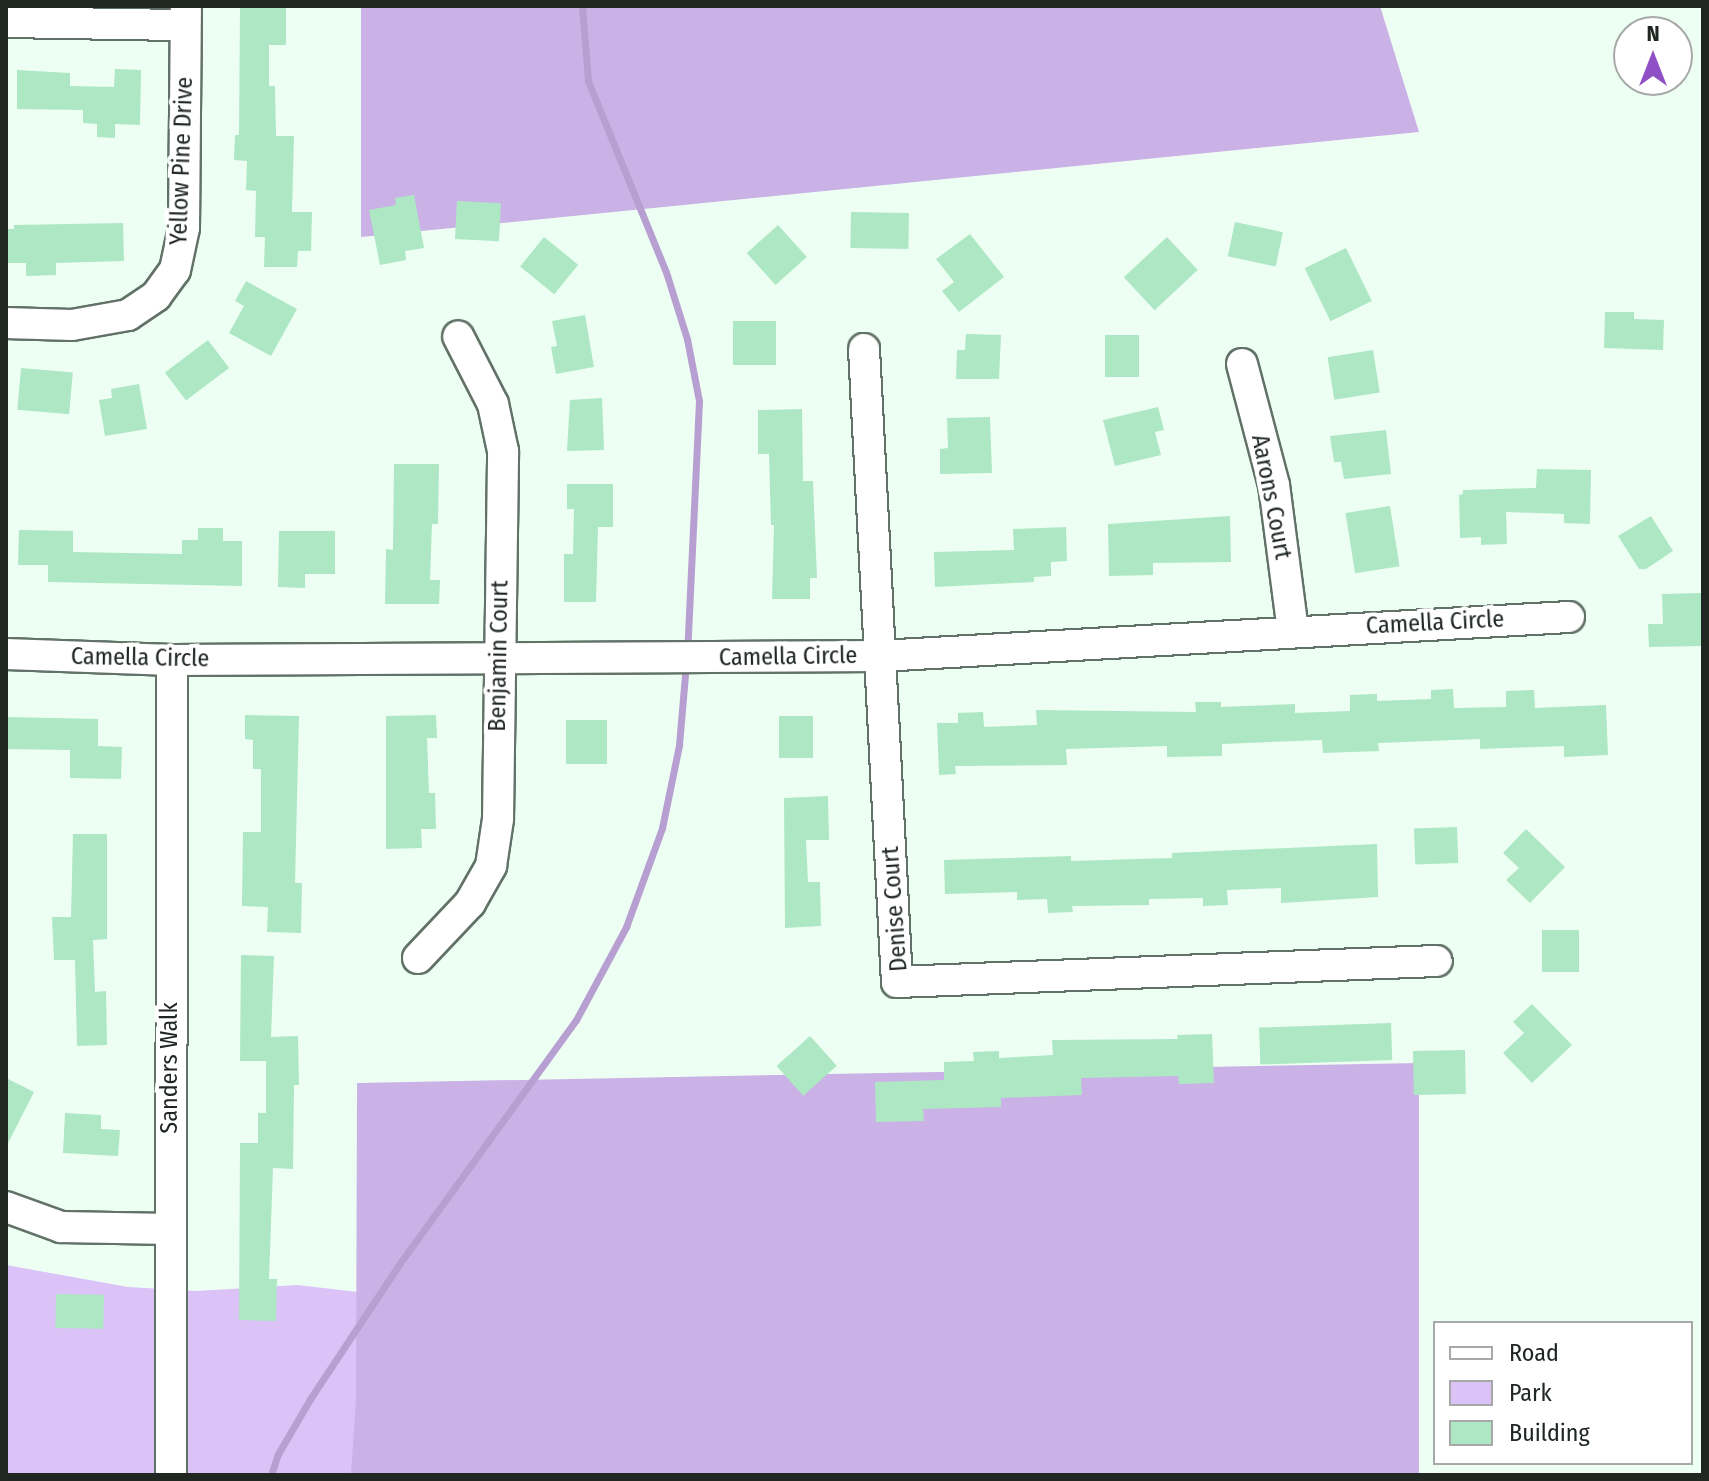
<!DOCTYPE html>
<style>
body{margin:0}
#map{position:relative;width:1709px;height:1481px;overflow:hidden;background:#edfff3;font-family:"Fira Sans Condensed",sans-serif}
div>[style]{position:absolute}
.green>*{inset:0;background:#dbc2f7}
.forest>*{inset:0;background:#cbb2e6}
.stream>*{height:7px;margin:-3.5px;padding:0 3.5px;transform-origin:3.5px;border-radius:3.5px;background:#b79fd2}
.building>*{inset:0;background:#aee7c4;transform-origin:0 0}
.roads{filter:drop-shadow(2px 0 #627268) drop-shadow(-2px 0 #627268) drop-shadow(0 2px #627268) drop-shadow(0 -2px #627268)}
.minor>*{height:30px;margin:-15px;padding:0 15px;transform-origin:15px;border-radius:15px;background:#fff}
span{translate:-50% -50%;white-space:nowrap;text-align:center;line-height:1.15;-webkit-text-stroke:8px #fff;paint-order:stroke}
.street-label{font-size:24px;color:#202722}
.frame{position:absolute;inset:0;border:8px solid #202722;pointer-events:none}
.legend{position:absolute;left:1433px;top:1321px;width:260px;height:144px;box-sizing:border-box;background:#fff;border:2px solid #a6a9a7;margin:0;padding:10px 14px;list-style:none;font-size:24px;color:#202722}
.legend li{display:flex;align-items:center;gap:16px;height:40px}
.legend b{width:40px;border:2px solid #a6a9a7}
.north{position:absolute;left:1613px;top:16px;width:80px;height:80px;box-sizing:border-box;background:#fff;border:2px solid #a6a9a7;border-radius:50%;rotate:0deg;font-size:22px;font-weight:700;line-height:32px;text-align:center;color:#202722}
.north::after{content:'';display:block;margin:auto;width:28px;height:36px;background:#8f4fc5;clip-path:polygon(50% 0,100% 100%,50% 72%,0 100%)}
</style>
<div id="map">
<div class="green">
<div style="clip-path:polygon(6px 1265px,128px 1287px,196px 1291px,298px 1285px,366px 1293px,411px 1475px,6px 1475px)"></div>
</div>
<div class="forest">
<div style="clip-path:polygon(361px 6px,1380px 6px,1419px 132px,361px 237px)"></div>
<div style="clip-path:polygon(1419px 1063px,1419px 1475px,351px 1475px,356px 1399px,357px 1083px)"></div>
</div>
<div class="stream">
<div style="left:582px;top:6px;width:75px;rotate:85.4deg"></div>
<div style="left:588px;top:81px;width:206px;rotate:67.8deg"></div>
<div style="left:666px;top:272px;width:70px;rotate:72.6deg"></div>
<div style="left:687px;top:339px;width:63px;rotate:79deg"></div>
<div style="left:699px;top:401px;width:250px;rotate:92.7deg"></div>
<div style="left:271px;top:1475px;width:22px;rotate:-72deg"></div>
<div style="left:278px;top:1454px;width:64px;rotate:-59.8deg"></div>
<div style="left:310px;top:1399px;width:163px;rotate:-56.5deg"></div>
<div style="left:400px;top:1263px;width:300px;rotate:-54.1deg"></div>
<div style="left:576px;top:1020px;width:106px;rotate:-61.7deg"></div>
<div style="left:626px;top:927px;width:105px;rotate:-70deg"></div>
<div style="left:662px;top:828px;width:85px;rotate:-78.4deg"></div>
<div style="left:679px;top:745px;width:81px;rotate:-85.1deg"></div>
</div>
<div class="building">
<div style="clip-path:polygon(240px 6px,286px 6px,286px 45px,269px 45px,269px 86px,275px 86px,276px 136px,294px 136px,292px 212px,312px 212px,311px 251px,298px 251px,297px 267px,264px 267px,265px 237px,255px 237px,256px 191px,246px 190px,247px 161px,234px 160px,235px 135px,239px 135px)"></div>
<div style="clip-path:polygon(115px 69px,141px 70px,140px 125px,115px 124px,115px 138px,97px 137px,97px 124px,83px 123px,83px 110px,17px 109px,17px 70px,70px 73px,70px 86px,114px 87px)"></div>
<div style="clip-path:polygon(414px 195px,424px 248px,405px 251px,406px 260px,380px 265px,369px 210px,396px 205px,395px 198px)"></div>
<div style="left:457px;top:201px;width:44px;height:38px;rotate:3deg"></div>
<div style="left:851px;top:212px;width:58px;height:36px;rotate:1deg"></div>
<div style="left:1235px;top:222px;width:49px;height:35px;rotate:12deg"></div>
<div style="clip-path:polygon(123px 223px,124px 261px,56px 263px,56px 275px,26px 276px,26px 263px,6px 263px,6px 229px,14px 229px,14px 225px)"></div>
<div style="left:778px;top:225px;width:43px;height:42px;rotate:48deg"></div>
<div style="clip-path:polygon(970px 234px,1004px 277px,959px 312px,942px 291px,954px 282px,936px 259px)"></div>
<div style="left:544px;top:237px;width:44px;height:38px;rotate:39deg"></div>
<div style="left:1167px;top:237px;width:45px;height:59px;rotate:47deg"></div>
<div style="left:1346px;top:248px;width:59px;height:46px;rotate:64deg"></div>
<div style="clip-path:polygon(246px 281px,297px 309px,271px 356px,229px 333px,244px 306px,235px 301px)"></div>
<div style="clip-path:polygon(1605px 312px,1634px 312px,1634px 319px,1664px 320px,1663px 350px,1604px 348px)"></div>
<div style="clip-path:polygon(585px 315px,594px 367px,556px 374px,551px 347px,557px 346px,552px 321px)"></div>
<div style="left:733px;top:321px;width:43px;height:44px"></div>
<div style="clip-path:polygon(966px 334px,1001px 335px,999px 379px,956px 379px,957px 350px,965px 350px)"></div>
<div style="left:1105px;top:335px;width:34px;height:42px"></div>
<div style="left:208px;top:340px;width:35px;height:54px;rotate:53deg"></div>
<div style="left:1373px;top:350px;width:43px;height:46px;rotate:81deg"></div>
<div style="left:21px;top:368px;width:52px;height:42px;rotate:5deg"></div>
<div style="clip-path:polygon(139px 384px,147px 429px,105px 436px,99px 400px,112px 398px,111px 389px)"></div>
<div style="clip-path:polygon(602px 398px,604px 450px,567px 451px,570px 400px)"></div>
<div style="clip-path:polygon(1158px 407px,1164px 430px,1155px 432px,1161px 455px,1115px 466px,1103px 420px)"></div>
<div style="clip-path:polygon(802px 409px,803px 481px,813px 481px,817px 578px,810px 578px,810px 599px,772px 599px,774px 525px,771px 525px,769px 454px,758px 454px,758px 410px)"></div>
<div style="clip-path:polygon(990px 417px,992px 473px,940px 474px,940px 449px,948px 448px,947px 418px)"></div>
<div style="clip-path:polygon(1386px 430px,1391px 474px,1344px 479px,1341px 462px,1334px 462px,1330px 436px)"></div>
<div style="clip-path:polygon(394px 464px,439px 464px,438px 524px,432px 524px,430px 580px,440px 580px,439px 604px,385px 604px,386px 549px,393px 550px)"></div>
<div style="clip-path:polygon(1537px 469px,1591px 470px,1590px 524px,1564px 523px,1564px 514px,1506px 512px,1507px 544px,1481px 545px,1481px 537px,1460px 538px,1459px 495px,1463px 494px,1463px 490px,1536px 488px)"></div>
<div style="clip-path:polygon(567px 484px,613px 484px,613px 527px,598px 527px,596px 602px,564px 602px,564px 554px,573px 554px,574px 509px,567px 509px)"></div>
<div style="left:1390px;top:506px;width:61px;height:45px;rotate:81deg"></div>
<div style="clip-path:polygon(1230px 516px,1231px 562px,1153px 563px,1153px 575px,1109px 576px,1108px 524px)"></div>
<div style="clip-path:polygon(1651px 516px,1673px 551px,1646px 569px,1639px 569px,1618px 536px)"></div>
<div style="clip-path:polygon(1066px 527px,1067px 561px,1051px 562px,1051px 576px,1034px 577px,1034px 582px,935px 587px,934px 552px,1014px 550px,1013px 529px)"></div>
<div style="clip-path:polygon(198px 528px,223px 528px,223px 541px,242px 541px,242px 586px,48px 582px,48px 565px,18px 565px,19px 530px,73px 531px,73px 552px,182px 554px,182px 540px,198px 540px)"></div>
<div style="clip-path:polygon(279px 531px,335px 531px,335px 574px,305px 574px,305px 588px,278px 587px)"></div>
<div style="clip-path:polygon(1701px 593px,1703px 646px,1649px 647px,1648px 624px,1663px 624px,1662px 594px)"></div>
<div style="clip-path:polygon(1453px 689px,1454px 708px,1506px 707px,1506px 691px,1534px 690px,1535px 708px,1606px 705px,1608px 755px,1564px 757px,1564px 746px,1480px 749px,1480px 739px,1378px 743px,1379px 751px,1323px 753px,1322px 740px,1222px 744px,1222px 756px,1167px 757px,1167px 746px,1066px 749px,1067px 765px,955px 766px,956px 774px,939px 775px,937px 723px,958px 723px,958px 713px,983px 712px,984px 727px,1037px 725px,1036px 710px,1196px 712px,1195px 702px,1221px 702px,1221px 707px,1295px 704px,1295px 713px,1350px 711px,1350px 695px,1377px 694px,1377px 701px,1431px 699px,1431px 690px)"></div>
<div style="clip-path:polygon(245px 715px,299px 716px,295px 883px,302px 883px,301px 933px,267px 932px,268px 907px,242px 906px,243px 832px,261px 832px,261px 769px,253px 769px,253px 740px,245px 739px)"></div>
<div style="clip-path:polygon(436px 715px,437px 738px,427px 738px,429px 793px,435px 793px,436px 829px,421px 829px,422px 848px,386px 849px,386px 716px)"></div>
<div style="left:779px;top:716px;width:34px;height:42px"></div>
<div style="clip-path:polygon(6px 717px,98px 719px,98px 746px,122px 747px,121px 779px,70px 778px,70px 750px,6px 749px)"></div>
<div style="left:566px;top:720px;width:41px;height:44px"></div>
<div style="clip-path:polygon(828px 796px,829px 840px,806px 840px,808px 882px,820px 882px,821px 926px,785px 928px,784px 798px)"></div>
<div style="left:1457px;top:827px;width:36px;height:43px;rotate:88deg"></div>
<div style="clip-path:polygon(1526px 829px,1565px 867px,1530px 903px,1506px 880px,1519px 868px,1503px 853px)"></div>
<div style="clip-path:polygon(73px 834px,107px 834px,107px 939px,93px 940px,95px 992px,106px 991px,107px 1045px,77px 1046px,75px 960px,54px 960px,52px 917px,71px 917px)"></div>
<div style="clip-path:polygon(1377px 844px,1378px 897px,1281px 903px,1281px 888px,1227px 890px,1228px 905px,1203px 906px,1203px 898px,1149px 899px,1149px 905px,1072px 906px,1073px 912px,1048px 913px,1047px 899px,1017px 900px,1017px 892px,945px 894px,944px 860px,1071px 856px,1071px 861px,1172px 858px,1172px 853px)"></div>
<div style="left:1542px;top:930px;width:37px;height:42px"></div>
<div style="clip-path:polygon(241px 955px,274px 956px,271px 1037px,298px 1036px,299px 1085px,294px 1085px,293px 1169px,273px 1168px,269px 1279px,277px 1279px,276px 1321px,239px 1320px,240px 1143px,258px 1143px,258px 1113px,266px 1113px,266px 1061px,240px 1061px)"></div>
<div style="clip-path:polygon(1532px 1004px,1572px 1045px,1532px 1083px,1503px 1053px,1524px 1033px,1513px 1022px)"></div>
<div style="left:1391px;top:1023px;width:37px;height:132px;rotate:88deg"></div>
<div style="clip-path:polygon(1212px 1034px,1214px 1083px,1179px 1084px,1178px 1076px,1081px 1078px,1082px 1095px,1001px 1098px,1001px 1107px,923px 1109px,924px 1121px,876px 1122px,875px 1082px,944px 1080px,944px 1062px,974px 1061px,973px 1052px,999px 1051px,999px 1058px,1053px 1055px,1052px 1040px,1178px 1039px,1177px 1035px)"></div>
<div style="left:810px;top:1036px;width:40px;height:45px;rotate:48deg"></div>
<div style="left:1465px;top:1050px;width:44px;height:52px;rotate:89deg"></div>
<div style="clip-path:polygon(6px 1078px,34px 1092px,6px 1147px)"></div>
<div style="clip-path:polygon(65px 1113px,101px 1115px,101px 1129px,120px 1130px,118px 1156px,63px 1153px)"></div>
<div style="left:56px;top:1294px;width:48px;height:34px;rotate:1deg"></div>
</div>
<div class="roads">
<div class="minor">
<div style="left:6px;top:22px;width:179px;rotate:1deg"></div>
<div style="left:6px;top:323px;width:66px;rotate:1.7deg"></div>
<div style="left:72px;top:325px;width:57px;rotate:-10.1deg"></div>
<div style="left:128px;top:315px;width:34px;rotate:-34deg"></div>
<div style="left:156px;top:296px;width:32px;rotate:-54deg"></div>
<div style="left:175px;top:270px;width:43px;rotate:-77.9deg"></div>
<div style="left:184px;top:228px;width:222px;rotate:-89.5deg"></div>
<div style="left:864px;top:349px;width:634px;rotate:87.02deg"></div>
<div style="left:897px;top:982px;width:540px;rotate:-2.23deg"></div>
<div style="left:1242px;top:364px;width:125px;rotate:75.2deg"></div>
<div style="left:1274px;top:485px;width:147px;rotate:82.6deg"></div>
<div style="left:6px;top:654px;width:166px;rotate:2.1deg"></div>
<div style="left:172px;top:660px;width:708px;rotate:-0.32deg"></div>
<div style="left:880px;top:656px;width:690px;rotate:-3.24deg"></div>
<div style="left:418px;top:958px;width:76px;rotate:-46.6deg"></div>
<div style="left:470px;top:903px;width:43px;rotate:-60.4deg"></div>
<div style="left:491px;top:866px;width:48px;rotate:-81.5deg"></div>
<div style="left:498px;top:819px;width:368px;rotate:-89.2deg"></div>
<div style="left:503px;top:451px;width:48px;rotate:-102deg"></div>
<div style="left:493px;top:404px;width:76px;rotate:-117.2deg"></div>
<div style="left:6px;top:1207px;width:59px;rotate:20deg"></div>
<div style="left:61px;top:1227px;width:109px;rotate:1.1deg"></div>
<div style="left:171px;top:1475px;width:815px;rotate:-89.93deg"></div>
</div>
</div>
<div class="street-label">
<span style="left:182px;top:161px;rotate:-88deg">Yellow Pine Drive</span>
<span style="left:1271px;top:497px;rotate:79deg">Aarons Court</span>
<span style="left:1435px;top:623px;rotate:-3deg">Camella Circle</span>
<span style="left:499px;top:656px;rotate:-89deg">Benjamin Court</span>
<span style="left:788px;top:657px;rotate:-1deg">Camella Circle</span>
<span style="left:140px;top:658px;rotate:1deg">Camella Circle</span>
<span style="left:895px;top:909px;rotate:-94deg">Denise Court</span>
<span style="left:170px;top:1068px;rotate:-90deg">Sanders Walk</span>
</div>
<div class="frame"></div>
<ul class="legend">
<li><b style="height:10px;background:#fff"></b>Road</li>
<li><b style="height:22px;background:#dbc2f7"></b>Park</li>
<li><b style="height:22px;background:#aee7c4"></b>Building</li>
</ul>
<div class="north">N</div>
</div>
